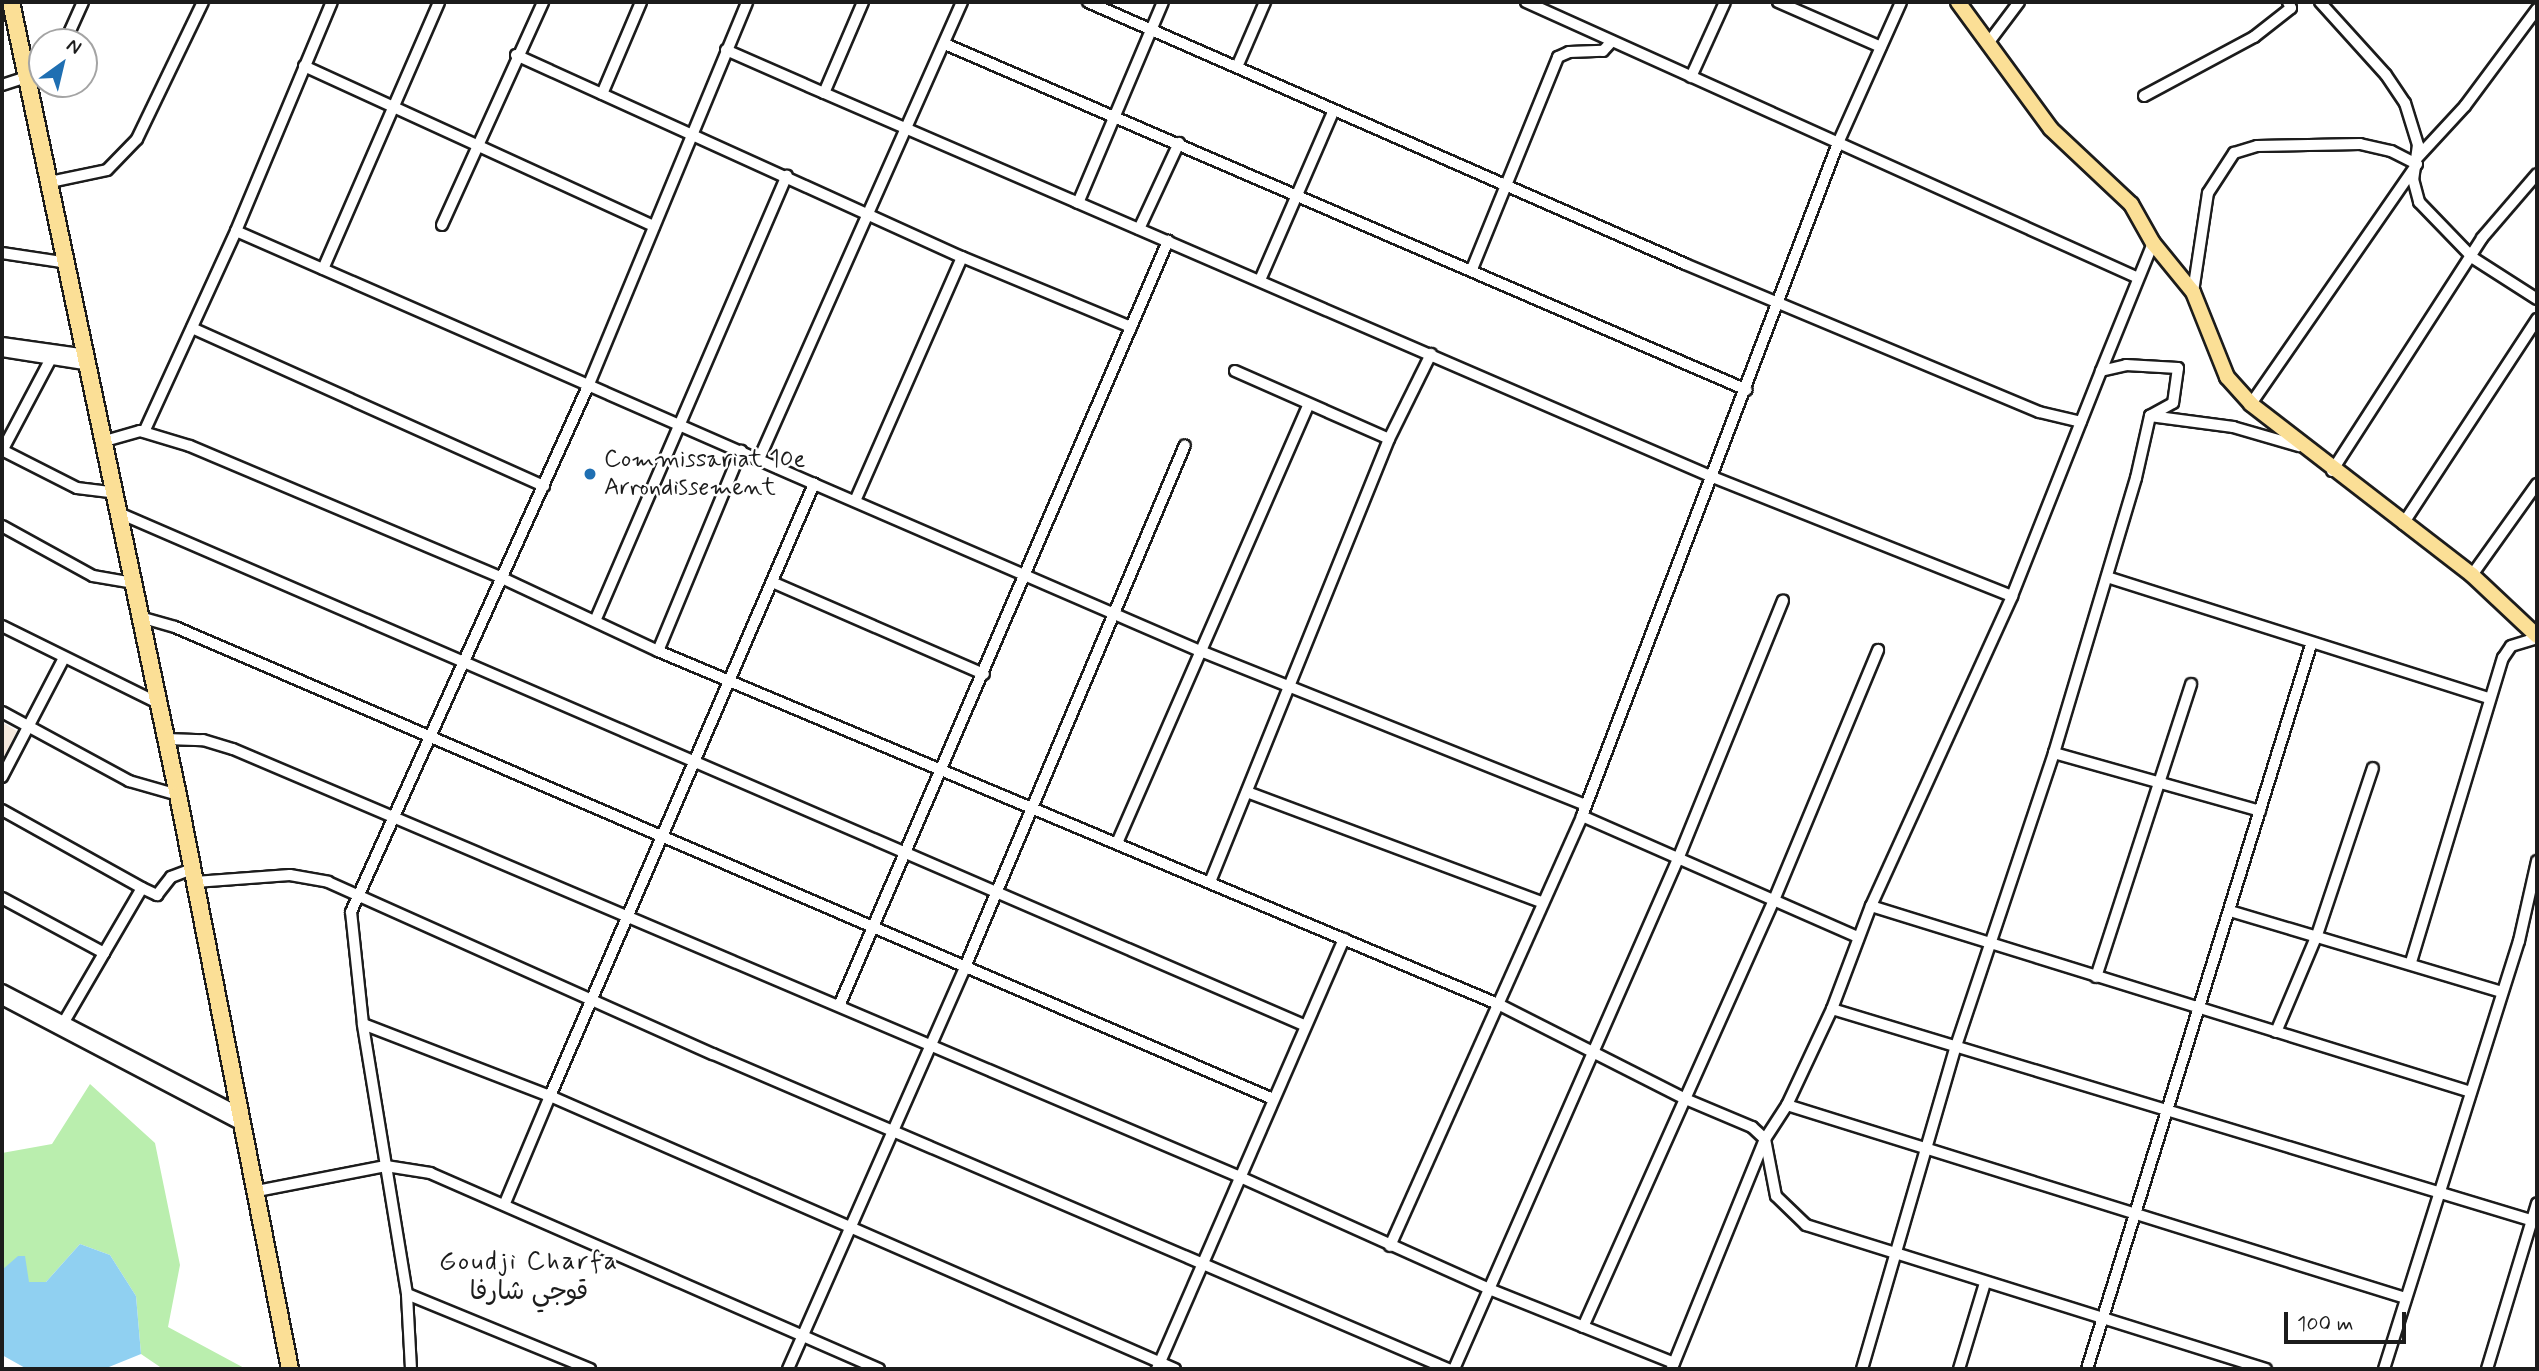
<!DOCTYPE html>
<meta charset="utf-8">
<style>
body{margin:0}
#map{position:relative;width:2539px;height:1371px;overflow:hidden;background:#fff;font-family:Mynerve,"Playpen Sans Arabic",sans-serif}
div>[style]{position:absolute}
.built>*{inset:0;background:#f6eade}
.green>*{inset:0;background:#baeeae}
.water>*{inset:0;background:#90d0f1}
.roads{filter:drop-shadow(2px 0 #1c1c1c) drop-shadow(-2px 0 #1c1c1c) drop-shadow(0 2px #1c1c1c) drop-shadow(0 -2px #1c1c1c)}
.minor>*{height:10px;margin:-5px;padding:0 5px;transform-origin:5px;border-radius:5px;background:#fff}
.major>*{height:14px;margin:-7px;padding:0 7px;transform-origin:7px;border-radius:7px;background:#fbdf96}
.highway>*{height:16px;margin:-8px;padding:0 8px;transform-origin:8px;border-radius:8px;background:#fbdf96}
.dots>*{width:19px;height:19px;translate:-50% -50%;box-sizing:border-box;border:4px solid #fff;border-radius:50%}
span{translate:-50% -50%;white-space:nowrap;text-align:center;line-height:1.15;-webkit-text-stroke:5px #fff;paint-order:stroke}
.poi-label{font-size:24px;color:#1c1c1c}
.left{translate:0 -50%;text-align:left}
.neighbourhood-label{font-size:26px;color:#1c1c1c;letter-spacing:2px}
.frame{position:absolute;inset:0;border:4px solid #1c1c1c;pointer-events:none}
.north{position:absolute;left:28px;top:28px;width:70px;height:70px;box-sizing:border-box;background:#fff;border:2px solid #a4a4a4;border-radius:50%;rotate:34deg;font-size:19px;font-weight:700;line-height:28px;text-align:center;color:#1c1c1c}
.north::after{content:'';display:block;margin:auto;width:24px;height:32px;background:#1f6fb2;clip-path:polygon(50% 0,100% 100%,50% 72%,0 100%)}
.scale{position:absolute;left:2284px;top:1312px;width:122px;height:32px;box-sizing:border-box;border:4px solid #1c1c1c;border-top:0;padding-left:9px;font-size:21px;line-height:24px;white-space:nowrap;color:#1c1c1c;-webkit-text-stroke:5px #fff;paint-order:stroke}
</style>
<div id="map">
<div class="built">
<div style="clip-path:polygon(2px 722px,17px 731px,2px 760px)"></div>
</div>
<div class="green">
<div style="clip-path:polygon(90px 1084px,155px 1143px,180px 1265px,168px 1327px,246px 1369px,163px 1369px,141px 1354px,136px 1296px,110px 1255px,80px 1244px,46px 1282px,29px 1282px,2px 1270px,2px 1153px,52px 1144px)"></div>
</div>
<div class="water">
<div style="clip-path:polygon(80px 1244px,110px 1255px,136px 1296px,141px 1354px,104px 1369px,27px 1369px,2px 1355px,2px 1270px,18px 1256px,25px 1256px,29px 1282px,46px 1282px)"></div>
</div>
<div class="roads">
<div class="minor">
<div style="left:1088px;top:2px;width:652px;rotate:23.69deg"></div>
<div style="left:1685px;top:264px;width:384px;rotate:22.7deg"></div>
<div style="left:2039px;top:412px;width:43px;rotate:13.4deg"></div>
<div style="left:1526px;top:2px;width:671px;rotate:24.27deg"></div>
<div style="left:1778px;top:2px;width:112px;rotate:23.6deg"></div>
<div style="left:2320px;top:2px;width:98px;rotate:47.9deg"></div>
<div style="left:2386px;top:75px;width:34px;rotate:56deg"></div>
<div style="left:2405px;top:103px;width:44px;rotate:72.8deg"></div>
<div style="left:2418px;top:145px;width:34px;rotate:98deg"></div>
<div style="left:2413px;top:179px;width:24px;rotate:75deg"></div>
<div style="left:2419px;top:202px;width:78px;rotate:46deg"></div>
<div style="left:2473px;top:258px;width:76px;rotate:32.6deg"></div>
<div style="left:65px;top:42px;width:44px;rotate:-65.8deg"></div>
<div style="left:1989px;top:42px;width:50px;rotate:-53.1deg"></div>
<div style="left:945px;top:44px;width:873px;rotate:23.34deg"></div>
<div style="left:726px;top:50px;width:107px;rotate:23.7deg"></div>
<div style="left:824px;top:93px;width:99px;rotate:-66.8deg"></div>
<div style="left:516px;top:55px;width:490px;rotate:24.4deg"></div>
<div style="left:962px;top:257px;width:183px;rotate:22.5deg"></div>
<div style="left:304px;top:66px;width:385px;rotate:24.6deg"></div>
<div style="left:1237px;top:67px;width:71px;rotate:-66.7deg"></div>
<div style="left:1691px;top:77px;width:82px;rotate:-65.6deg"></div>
<div style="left:2px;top:85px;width:42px;rotate:-18deg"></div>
<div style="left:824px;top:93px;width:965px;rotate:23.38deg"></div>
<div style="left:1710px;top:476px;width:325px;rotate:21.7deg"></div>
<div style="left:602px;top:94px;width:100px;rotate:-67deg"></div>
<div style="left:2144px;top:96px;width:125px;rotate:-28.2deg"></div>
<div style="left:2254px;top:37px;width:47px;rotate:-38.1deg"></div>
<div style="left:2291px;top:8px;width:7px;rotate:-117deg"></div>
<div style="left:2417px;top:158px;width:71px;rotate:-47.3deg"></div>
<div style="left:2465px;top:106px;width:121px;rotate:-53.4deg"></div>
<div style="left:50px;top:182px;width:58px;rotate:-11.9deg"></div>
<div style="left:107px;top:170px;width:43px;rotate:-45.9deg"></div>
<div style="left:137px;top:139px;width:152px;rotate:-64.3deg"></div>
<div style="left:1078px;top:203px;width:218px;rotate:-67.1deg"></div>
<div style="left:442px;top:225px;width:245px;rotate:-65.6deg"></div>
<div style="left:1139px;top:229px;width:95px;rotate:-65.1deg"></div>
<div style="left:236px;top:231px;width:631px;rotate:23.64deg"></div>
<div style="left:2px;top:253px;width:67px;rotate:8.6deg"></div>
<div style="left:323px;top:269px;width:291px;rotate:-66.5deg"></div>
<div style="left:1472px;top:269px;width:229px;rotate:-67.9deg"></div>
<div style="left:1558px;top:57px;width:12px;rotate:-24deg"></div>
<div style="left:1569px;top:52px;width:34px;rotate:-2deg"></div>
<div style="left:1603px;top:51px;width:13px;rotate:-48deg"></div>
<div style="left:1260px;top:280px;width:185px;rotate:-66.5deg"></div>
<div style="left:2193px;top:292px;width:100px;rotate:-81.4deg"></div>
<div style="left:2208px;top:193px;width:48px;rotate:-57deg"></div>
<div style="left:2234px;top:153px;width:24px;rotate:-17deg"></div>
<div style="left:2257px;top:146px;width:103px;rotate:-1.1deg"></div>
<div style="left:2360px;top:144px;width:32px;rotate:13deg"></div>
<div style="left:2391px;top:151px;width:29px;rotate:27deg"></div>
<div style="left:2417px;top:164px;width:292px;rotate:124.7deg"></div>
<div style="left:192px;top:328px;width:386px;rotate:24.2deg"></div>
<div style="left:2px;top:343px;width:86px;rotate:8deg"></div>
<div style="left:2px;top:351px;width:88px;rotate:9.1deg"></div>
<div style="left:1235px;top:371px;width:168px;rotate:23.8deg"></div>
<div style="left:2101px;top:371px;width:138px;rotate:-67.9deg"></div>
<div style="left:2150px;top:416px;width:84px;rotate:7.5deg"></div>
<div style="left:2233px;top:427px;width:69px;rotate:16.1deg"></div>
<div style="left:144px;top:432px;width:221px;rotate:-65.4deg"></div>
<div style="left:236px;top:231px;width:248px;rotate:-67.3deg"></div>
<div style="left:105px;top:441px;width:36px;rotate:-16deg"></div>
<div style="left:140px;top:431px;width:52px;rotate:16.7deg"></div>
<div style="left:190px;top:446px;width:339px;rotate:22.9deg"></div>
<div style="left:502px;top:578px;width:172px;rotate:25.1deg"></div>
<div style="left:658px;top:651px;width:913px;rotate:22.8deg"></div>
<div style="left:1500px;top:1005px;width:205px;rotate:26.9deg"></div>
<div style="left:1683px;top:1098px;width:75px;rotate:22.8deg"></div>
<div style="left:1752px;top:1127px;width:18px;rotate:43deg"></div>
<div style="left:1765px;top:1139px;width:58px;rotate:79.1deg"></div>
<div style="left:1776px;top:1196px;width:42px;rotate:44deg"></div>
<div style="left:1806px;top:1225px;width:482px;rotate:17.4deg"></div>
<div style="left:2px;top:450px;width:84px;rotate:26.9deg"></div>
<div style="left:77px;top:488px;width:39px;rotate:7deg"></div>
<div style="left:2px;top:451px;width:113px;rotate:-62.1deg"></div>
<div style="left:759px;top:459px;width:500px;rotate:-66.05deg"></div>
<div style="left:2332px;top:471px;width:277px;rotate:-57.2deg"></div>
<div style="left:2482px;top:238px;width:84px;rotate:-49.3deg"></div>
<div style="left:855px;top:501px;width:266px;rotate:-66.3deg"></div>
<div style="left:119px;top:513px;width:1291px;rotate:23.37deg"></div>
<div style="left:2403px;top:524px;width:245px;rotate:-56.8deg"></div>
<div style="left:2px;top:526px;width:104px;rotate:28.8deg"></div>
<div style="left:93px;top:576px;width:42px;rotate:9.7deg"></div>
<div style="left:2472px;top:575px;width:112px;rotate:-54.5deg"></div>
<div style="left:2107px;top:577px;width:400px;rotate:17.6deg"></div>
<div style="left:772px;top:582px;width:231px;rotate:23.5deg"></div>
<div style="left:140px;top:617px;width:36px;rotate:16deg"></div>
<div style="left:175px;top:627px;width:1193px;rotate:23.26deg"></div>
<div style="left:595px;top:621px;width:485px;rotate:-66.7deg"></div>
<div style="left:2px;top:626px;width:174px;rotate:26.3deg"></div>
<div style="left:658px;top:651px;width:217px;rotate:-67.5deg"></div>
<div style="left:2px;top:712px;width:145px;rotate:28.5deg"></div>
<div style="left:129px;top:781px;width:51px;rotate:15.9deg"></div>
<div style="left:166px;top:739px;width:37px;rotate:2deg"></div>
<div style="left:203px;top:740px;width:31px;rotate:17deg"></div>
<div style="left:233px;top:749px;width:1092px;rotate:23.02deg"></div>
<div style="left:1238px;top:1176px;width:275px;rotate:24.2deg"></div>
<div style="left:1489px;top:1289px;width:199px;rotate:21.8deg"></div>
<div style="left:2054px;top:753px;width:214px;rotate:15.7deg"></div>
<div style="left:2px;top:777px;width:134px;rotate:-62.5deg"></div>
<div style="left:1247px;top:792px;width:314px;rotate:20.5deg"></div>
<div style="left:2px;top:810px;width:160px;rotate:29.1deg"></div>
<div style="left:1582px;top:816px;width:301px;rotate:23.7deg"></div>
<div style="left:1117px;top:843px;width:478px;rotate:-66.4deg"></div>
<div style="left:195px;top:882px;width:95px;rotate:-4.2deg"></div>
<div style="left:290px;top:875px;width:39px;rotate:10deg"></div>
<div style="left:328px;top:882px;width:422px;rotate:24.1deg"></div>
<div style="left:713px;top:1054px;width:800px;rotate:23.2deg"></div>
<div style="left:1210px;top:882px;width:478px;rotate:-68deg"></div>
<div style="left:1389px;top:439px;width:95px;rotate:-63.7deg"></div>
<div style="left:2px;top:898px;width:116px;rotate:28.3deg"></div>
<div style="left:104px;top:953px;width:75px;rotate:-59.7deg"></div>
<div style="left:142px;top:888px;width:17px;rotate:25deg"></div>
<div style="left:157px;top:895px;width:23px;rotate:-52deg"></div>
<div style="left:171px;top:877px;width:22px;rotate:-21deg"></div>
<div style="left:1871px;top:906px;width:628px;rotate:17.22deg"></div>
<div style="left:2230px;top:911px;width:284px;rotate:16.6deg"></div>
<div style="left:2411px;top:962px;width:318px;rotate:-73.2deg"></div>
<div style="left:2503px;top:658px;width:14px;rotate:-56deg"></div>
<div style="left:2511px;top:646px;width:27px;rotate:-17deg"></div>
<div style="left:2096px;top:977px;width:308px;rotate:-72deg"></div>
<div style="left:2px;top:990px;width:271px;rotate:27.4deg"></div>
<div style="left:2px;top:999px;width:273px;rotate:27.7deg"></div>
<div style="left:839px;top:1006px;width:833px;rotate:-66.73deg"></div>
<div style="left:1832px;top:1009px;width:736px;rotate:16.81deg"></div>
<div style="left:363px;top:1024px;width:200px;rotate:21.1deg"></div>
<div style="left:550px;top:1096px;width:667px;rotate:-66.67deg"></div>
<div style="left:814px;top:484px;width:424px;rotate:23.4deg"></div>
<div style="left:1203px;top:652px;width:412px;rotate:21.8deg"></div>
<div style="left:61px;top:1027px;width:86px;rotate:-59.8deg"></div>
<div style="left:2276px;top:1032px;width:105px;rotate:-67.1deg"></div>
<div style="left:2317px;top:935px;width:176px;rotate:-71.5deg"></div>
<div style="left:1787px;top:1105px;width:647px;rotate:17.34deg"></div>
<div style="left:257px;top:1191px;width:131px;rotate:-11deg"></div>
<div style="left:386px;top:1166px;width:45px;rotate:9deg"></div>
<div style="left:430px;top:1173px;width:490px;rotate:23.6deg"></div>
<div style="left:505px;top:1203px;width:116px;rotate:-67.2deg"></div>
<div style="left:550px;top:1096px;width:682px;rotate:23.6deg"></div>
<div style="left:1390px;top:1246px;width:471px;rotate:-65.9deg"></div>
<div style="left:1582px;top:816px;width:720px;rotate:-69.17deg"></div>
<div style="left:1838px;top:143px;width:154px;rotate:-65.9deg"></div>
<div style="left:407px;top:1294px;width:198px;rotate:22.3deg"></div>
<div style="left:1583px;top:1327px;width:468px;rotate:-65.9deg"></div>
<div style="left:1774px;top:900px;width:271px;rotate:-67.4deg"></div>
<div style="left:1672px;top:1368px;width:247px;rotate:-67.9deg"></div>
<div style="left:1765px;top:1139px;width:40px;rotate:-57.1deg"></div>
<div style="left:1787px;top:1105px;width:106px;rotate:-64.9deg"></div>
<div style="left:1832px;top:1009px;width:110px;rotate:-69.3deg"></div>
<div style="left:1871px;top:906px;width:341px;rotate:-65.5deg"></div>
<div style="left:2012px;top:596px;width:242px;rotate:-68.4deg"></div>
<div style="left:2101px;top:371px;width:26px;rotate:-13deg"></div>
<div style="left:2126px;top:365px;width:52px;rotate:3.3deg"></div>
<div style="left:2178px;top:368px;width:35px;rotate:98deg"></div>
<div style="left:2173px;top:403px;width:26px;rotate:151deg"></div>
<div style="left:411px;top:1369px;width:75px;rotate:-93.1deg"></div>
<div style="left:407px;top:1294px;width:274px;rotate:-99.3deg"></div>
<div style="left:363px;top:1024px;width:113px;rotate:-96.1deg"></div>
<div style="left:351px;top:912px;width:579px;rotate:-65.74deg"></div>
<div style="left:589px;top:384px;width:413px;rotate:-67.5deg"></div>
<div style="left:788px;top:1369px;width:439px;rotate:-66.2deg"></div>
<div style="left:965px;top:967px;width:566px;rotate:-67.15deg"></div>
<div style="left:1157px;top:1369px;width:469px;rotate:-66.5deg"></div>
<div style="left:1454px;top:1369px;width:557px;rotate:-66.29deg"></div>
<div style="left:1678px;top:859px;width:279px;rotate:-67.9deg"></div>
<div style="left:1862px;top:1369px;width:336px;rotate:-73.8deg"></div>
<div style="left:1956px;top:1046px;width:309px;rotate:-71.5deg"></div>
<div style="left:2054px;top:753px;width:287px;rotate:-73.4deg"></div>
<div style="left:2136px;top:478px;width:64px;rotate:-77.3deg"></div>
<div style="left:1959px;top:1369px;width:90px;rotate:-73.2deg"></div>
<div style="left:2087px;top:1369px;width:758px;rotate:-72.81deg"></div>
<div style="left:2384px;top:1369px;width:449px;rotate:-72.5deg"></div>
<div style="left:2519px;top:941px;width:82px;rotate:-77.3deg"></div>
<div style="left:2487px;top:1369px;width:173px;rotate:-73.2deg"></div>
</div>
<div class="major">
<div style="left:1958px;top:2px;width:157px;rotate:53.8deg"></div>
<div style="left:2051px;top:129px;width:110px;rotate:43.2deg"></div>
<div style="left:2131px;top:204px;width:45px;rotate:60.6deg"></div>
<div style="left:2153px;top:243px;width:63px;rotate:50.8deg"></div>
<div style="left:2193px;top:292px;width:92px;rotate:68.2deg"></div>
<div style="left:2227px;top:377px;width:36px;rotate:48deg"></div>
<div style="left:2251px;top:404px;width:279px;rotate:37.7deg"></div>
<div style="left:2472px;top:575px;width:89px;rotate:43.2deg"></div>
</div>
<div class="highway">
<div style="left:11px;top:2px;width:810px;rotate:78.11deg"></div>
<div style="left:178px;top:795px;width:585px;rotate:78.96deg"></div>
</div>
</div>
<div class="dots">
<div style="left:590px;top:474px;background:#1f6fb2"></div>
</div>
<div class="poi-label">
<span class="left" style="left:604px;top:474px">Commissariat 10e<br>Arrondissement</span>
</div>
<div class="neighbourhood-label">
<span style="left:529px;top:1278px">Goudji Charfa<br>قوجي شارفا</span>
</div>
<div class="frame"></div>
<div class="north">N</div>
<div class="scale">100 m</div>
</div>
